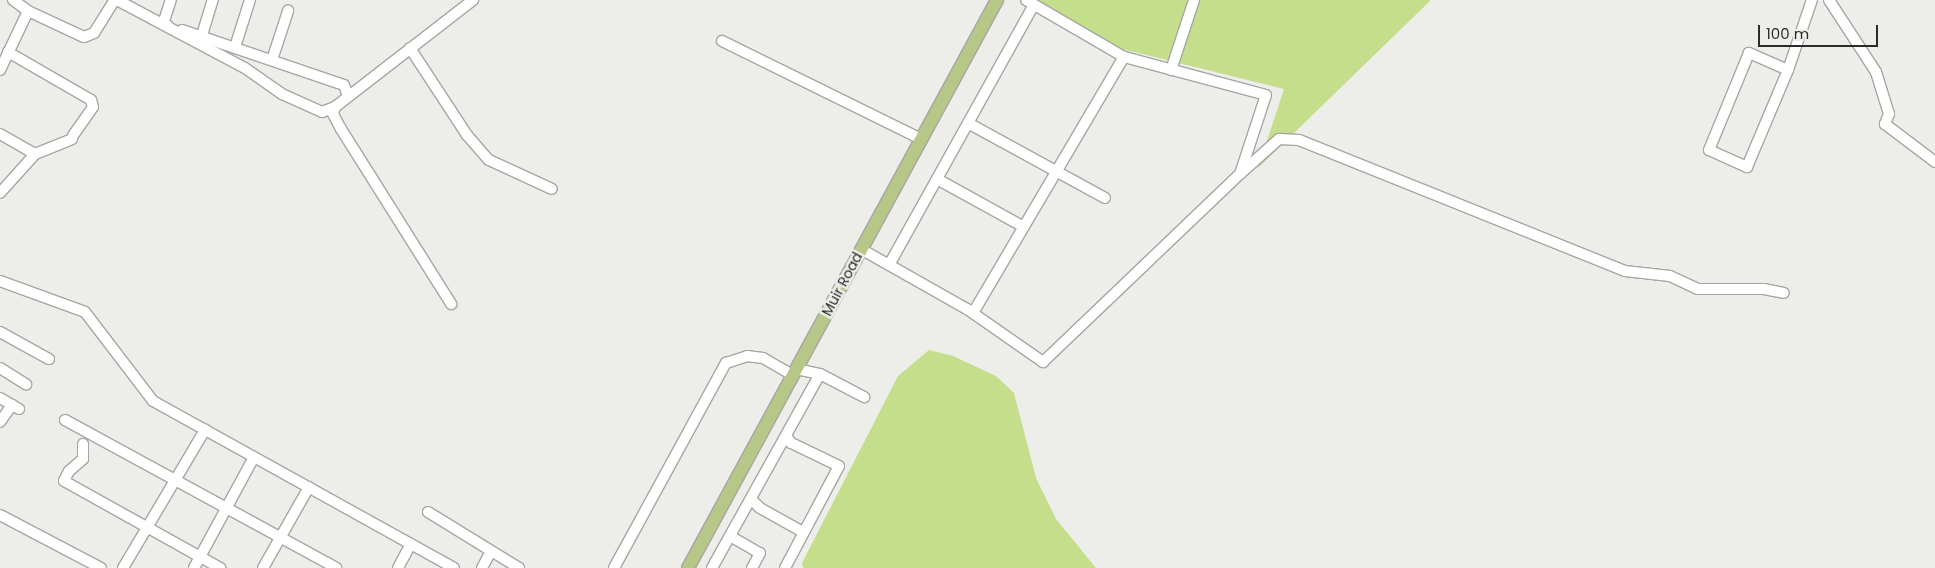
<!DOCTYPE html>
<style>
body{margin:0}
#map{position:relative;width:1935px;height:568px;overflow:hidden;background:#edeeea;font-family:Poppins,sans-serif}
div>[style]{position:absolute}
.green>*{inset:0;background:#c4de8b}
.roads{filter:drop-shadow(1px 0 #a6a7a4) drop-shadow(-1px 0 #a6a7a4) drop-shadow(0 1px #a6a7a4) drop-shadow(0 -1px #a6a7a4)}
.minor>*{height:10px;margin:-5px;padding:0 5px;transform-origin:5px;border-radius:5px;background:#fff}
.major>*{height:12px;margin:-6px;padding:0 6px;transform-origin:6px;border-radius:6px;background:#b6c788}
span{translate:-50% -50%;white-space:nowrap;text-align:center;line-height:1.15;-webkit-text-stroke:5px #edeeea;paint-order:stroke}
.street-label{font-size:14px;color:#2b2b2a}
.scale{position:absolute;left:1758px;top:25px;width:120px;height:22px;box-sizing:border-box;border:2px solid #2b2b2a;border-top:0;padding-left:6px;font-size:15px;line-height:18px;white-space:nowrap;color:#2b2b2a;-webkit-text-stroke:4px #edeeea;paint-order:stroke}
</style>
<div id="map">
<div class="green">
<div style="clip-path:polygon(1038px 0,1431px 0,1258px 168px,1284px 89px,1118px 48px)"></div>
<div style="clip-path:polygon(929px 350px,953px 356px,996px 376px,1014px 393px,1036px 478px,1056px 519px,1096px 568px,803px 568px,802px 563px,898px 376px)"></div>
</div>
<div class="roads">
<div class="minor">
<div style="left:13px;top:0;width:19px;rotate:36deg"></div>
<div style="left:117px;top:0;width:145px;rotate:28deg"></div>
<div style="left:245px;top:68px;width:45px;rotate:35.1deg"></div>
<div style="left:282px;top:94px;width:44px;rotate:24.2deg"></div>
<div style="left:322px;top:112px;width:14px;rotate:-21deg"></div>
<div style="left:335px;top:107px;width:175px;rotate:-37.8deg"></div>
<div style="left:1829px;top:0;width:86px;rotate:56.9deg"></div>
<div style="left:1876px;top:72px;width:44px;rotate:72.8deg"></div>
<div style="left:1889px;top:114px;width:11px;rotate:112deg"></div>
<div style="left:1885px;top:124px;width:63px;rotate:37.2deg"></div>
<div style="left:168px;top:26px;width:5px;rotate:-158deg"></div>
<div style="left:163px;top:24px;width:25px;rotate:-72deg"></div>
<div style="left:182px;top:30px;width:171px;rotate:18.8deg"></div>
<div style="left:344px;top:85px;width:12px;rotate:70deg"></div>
<div style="left:202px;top:35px;width:37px;rotate:-73deg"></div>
<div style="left:722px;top:41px;width:222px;rotate:26.2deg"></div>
<div style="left:235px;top:47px;width:49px;rotate:-72.3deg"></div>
<div style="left:410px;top:48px;width:104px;rotate:56.8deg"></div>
<div style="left:467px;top:135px;width:33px;rotate:49deg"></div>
<div style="left:489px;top:160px;width:69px;rotate:24.7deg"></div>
<div style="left:8px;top:52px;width:96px;rotate:30deg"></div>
<div style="left:91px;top:100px;width:7px;rotate:74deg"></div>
<div style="left:93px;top:107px;width:35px;rotate:125deg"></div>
<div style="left:272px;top:60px;width:52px;rotate:-71.9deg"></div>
<div style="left:0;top:70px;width:65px;rotate:-64.6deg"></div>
<div style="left:28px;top:11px;width:62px;rotate:24.9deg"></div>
<div style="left:84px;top:37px;width:11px;rotate:-22deg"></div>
<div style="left:94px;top:33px;width:39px;rotate:-58deg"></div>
<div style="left:1171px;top:70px;width:74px;rotate:-71.8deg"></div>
<div style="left:1788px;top:70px;width:43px;rotate:-156.4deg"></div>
<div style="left:1749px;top:53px;width:105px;rotate:112.4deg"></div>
<div style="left:1709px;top:150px;width:42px;rotate:24.1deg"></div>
<div style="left:1747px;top:167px;width:105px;rotate:-67.1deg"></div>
<div style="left:1788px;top:70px;width:74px;rotate:-71.1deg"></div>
<div style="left:335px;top:107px;width:7px;rotate:106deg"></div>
<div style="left:333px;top:114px;width:17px;rotate:62deg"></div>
<div style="left:341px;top:129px;width:207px;rotate:57.8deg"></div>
<div style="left:968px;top:123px;width:156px;rotate:28.7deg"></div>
<div style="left:0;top:134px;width:40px;rotate:29.7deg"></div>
<div style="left:1241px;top:173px;width:51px;rotate:-41.8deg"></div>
<div style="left:1279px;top:139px;width:20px;rotate:3deg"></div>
<div style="left:1299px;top:140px;width:351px;rotate:21.9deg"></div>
<div style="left:1625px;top:271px;width:45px;rotate:6.3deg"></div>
<div style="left:1670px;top:276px;width:31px;rotate:25deg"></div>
<div style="left:1698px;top:289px;width:66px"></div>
<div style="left:1764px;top:289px;width:20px;rotate:11deg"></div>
<div style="left:937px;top:179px;width:99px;rotate:28.9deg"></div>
<div style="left:0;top:193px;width:52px;rotate:-48.1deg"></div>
<div style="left:35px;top:154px;width:40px;rotate:-22deg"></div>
<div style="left:861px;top:249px;width:122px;rotate:29.5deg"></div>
<div style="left:967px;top:309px;width:93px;rotate:34.9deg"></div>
<div style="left:1043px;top:362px;width:272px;rotate:-43.7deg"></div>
<div style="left:1240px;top:174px;width:83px;rotate:-71.8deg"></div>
<div style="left:1266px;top:95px;width:147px;rotate:-165deg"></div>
<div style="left:1124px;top:57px;width:113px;rotate:-149.8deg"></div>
<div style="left:889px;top:265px;width:298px;rotate:-60.9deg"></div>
<div style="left:0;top:281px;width:90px;rotate:20deg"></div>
<div style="left:85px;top:312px;width:112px;rotate:52.6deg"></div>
<div style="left:153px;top:401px;width:344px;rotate:29deg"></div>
<div style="left:973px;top:313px;width:297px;rotate:-59.5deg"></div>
<div style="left:0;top:332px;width:56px;rotate:28.9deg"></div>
<div style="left:0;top:368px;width:31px;rotate:32deg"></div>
<div style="left:796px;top:369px;width:25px;rotate:12deg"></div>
<div style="left:820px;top:374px;width:50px;rotate:27.6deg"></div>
<div style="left:0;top:398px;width:22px;rotate:30deg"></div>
<div style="left:65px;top:420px;width:309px;rotate:28.6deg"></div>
<div style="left:0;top:422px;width:21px;rotate:-55deg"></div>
<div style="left:83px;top:444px;width:15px;rotate:90deg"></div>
<div style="left:83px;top:459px;width:18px;rotate:139deg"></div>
<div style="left:69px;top:471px;width:11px;rotate:117deg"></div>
<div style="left:64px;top:481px;width:179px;rotate:29.1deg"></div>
<div style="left:751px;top:499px;width:13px;rotate:45deg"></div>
<div style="left:760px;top:508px;width:49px;rotate:29.2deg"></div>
<div style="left:428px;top:512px;width:107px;rotate:31.6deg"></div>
<div style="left:0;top:515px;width:114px;rotate:27.7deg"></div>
<div style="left:730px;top:536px;width:34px;rotate:30deg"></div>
<div style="left:760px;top:553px;width:17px;rotate:118deg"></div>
<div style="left:123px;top:568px;width:161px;rotate:-59.3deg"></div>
<div style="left:194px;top:568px;width:126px;rotate:-61.6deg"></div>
<div style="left:263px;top:568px;width:93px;rotate:-60.4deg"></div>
<div style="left:398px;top:568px;width:27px;rotate:-62deg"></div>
<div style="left:482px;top:568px;width:19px;rotate:-62deg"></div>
<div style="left:614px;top:568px;width:234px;rotate:-61.4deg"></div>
<div style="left:726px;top:363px;width:22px;rotate:-18deg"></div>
<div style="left:747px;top:356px;width:16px;rotate:7deg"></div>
<div style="left:763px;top:358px;width:34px;rotate:30deg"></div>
<div style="left:712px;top:568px;width:222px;rotate:-60.9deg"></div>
<div style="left:785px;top:568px;width:115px;rotate:-62.1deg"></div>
<div style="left:839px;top:466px;width:53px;rotate:-154.4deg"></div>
<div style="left:791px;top:443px;width:7px;rotate:-124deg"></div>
</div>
<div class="major">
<div style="left:688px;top:568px;width:647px;rotate:-61.45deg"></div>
</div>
</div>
<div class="street-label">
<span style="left:842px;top:284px;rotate:-62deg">Muir Road</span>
</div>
<div class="scale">100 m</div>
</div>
